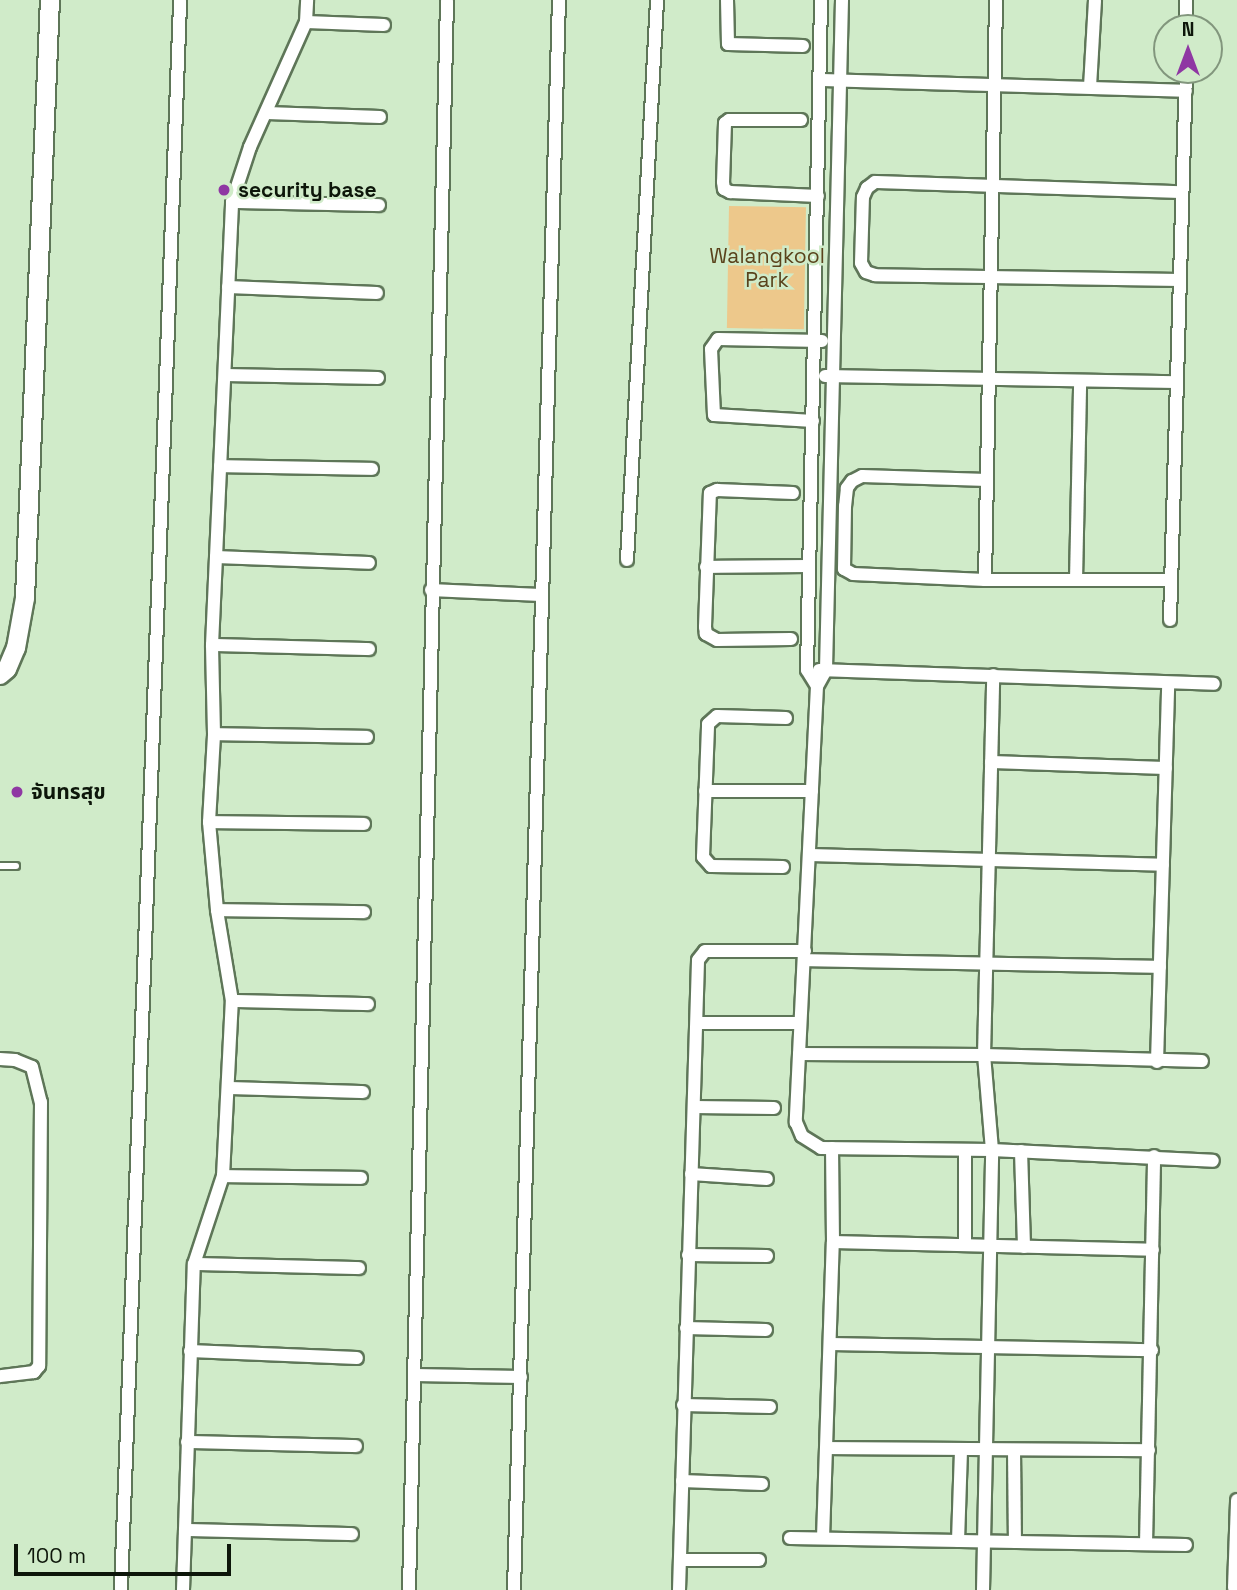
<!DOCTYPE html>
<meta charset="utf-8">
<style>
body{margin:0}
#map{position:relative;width:1237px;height:1590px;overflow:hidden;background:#d0ebc9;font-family:"Space Grotesk","Noto Sans Thai",sans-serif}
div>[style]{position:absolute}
.green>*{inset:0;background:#edc88b;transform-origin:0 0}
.roads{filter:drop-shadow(2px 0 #5e7658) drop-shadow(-2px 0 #5e7658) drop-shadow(0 2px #5e7658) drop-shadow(0 -2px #5e7658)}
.lane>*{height:6px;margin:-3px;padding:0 3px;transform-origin:3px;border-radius:3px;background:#fff}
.street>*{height:12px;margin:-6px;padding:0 6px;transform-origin:6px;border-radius:6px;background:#fff}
.secondary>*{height:18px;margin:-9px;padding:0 9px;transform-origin:9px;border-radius:9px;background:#fff}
.dots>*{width:19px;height:19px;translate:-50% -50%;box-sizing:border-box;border:4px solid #d0ebc9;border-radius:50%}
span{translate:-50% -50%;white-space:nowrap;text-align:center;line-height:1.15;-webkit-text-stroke:5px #d0ebc9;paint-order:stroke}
.poi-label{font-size:21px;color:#0d160a;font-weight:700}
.left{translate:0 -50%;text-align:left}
.park-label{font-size:21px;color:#5a431c}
.north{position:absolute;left:1153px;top:14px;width:70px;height:70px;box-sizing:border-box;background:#d0ebc9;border:2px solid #82967d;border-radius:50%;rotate:0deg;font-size:19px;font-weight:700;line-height:28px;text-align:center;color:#0d160a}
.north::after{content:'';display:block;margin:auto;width:24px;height:32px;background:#8f37a3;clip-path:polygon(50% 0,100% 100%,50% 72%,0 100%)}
.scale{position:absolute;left:14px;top:1544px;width:217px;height:32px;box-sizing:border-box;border:4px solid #0d160a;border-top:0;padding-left:9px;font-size:21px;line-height:24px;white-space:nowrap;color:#0d160a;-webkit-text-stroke:5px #d0ebc9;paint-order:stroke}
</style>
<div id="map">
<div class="green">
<div style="left:729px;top:206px;width:77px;height:122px;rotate:1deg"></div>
</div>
<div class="roads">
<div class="lane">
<div style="left:0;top:866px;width:16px"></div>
</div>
<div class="street">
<div style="left:727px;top:0;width:44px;rotate:88.7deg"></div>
<div style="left:728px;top:44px;width:75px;rotate:1.5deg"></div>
<div style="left:842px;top:0;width:670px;rotate:91.37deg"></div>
<div style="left:826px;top:670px;width:18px;rotate:119deg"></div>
<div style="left:817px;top:686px;width:437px;rotate:92.8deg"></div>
<div style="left:796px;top:1122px;width:15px;rotate:67deg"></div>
<div style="left:802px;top:1136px;width:22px;rotate:32deg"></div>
<div style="left:821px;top:1148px;width:171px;rotate:0.7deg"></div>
<div style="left:992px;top:1150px;width:221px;rotate:2.8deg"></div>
<div style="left:306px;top:22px;width:78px;rotate:2.2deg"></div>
<div style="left:1186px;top:28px;width:28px;rotate:-90deg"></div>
<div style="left:820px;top:80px;width:366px;rotate:1.7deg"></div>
<div style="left:1090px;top:87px;width:87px;rotate:-86.7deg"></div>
<div style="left:267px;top:113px;width:113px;rotate:2deg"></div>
<div style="left:801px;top:120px;width:72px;rotate:180deg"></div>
<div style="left:729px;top:120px;width:5px;rotate:143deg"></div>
<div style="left:725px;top:123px;width:59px;rotate:91.9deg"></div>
<div style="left:723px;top:182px;width:7px;rotate:82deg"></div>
<div style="left:724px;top:189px;width:7px;rotate:27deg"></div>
<div style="left:730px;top:192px;width:88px;rotate:2.6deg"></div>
<div style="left:232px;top:202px;width:147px;rotate:1.2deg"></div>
<div style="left:1180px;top:280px;width:305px;rotate:-179.1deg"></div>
<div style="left:875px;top:275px;width:9px;rotate:-162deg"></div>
<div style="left:866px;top:272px;width:10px;rotate:-119deg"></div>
<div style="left:861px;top:263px;width:66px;rotate:-88.3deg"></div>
<div style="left:863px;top:197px;width:10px;rotate:-66deg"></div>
<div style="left:867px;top:188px;width:10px;rotate:-37deg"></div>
<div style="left:875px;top:182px;width:307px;rotate:1.9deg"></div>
<div style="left:228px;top:287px;width:149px;rotate:2.3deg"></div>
<div style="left:225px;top:375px;width:153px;rotate:1.1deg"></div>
<div style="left:825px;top:376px;width:351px;rotate:1deg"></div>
<div style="left:813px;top:421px;width:99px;rotate:-176.5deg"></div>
<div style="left:714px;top:415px;width:66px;rotate:-92.6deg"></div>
<div style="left:711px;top:349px;width:12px;rotate:-55deg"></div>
<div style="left:718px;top:339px;width:104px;rotate:1.1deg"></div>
<div style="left:220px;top:466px;width:152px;rotate:1.1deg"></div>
<div style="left:987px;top:480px;width:125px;rotate:-178.2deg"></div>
<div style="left:862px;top:476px;width:11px;rotate:153deg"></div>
<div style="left:852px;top:481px;width:9px;rotate:126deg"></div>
<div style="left:847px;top:488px;width:18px;rotate:96deg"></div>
<div style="left:845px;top:506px;width:63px;rotate:90.9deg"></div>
<div style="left:844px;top:569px;width:10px;rotate:29deg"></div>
<div style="left:853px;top:574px;width:132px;rotate:2.6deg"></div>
<div style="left:985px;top:580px;width:185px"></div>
<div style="left:216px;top:557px;width:153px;rotate:2.2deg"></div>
<div style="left:627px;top:560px;width:561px;rotate:-86.93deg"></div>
<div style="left:706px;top:567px;width:102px;rotate:-0.6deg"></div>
<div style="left:985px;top:580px;width:580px;rotate:-88.91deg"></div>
<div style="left:1076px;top:580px;width:199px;rotate:-88.8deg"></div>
<div style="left:431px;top:590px;width:109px;rotate:2.6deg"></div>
<div style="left:1170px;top:620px;width:550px;rotate:-88.33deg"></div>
<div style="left:791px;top:639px;width:74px;rotate:179.2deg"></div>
<div style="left:717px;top:640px;width:13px;rotate:-151deg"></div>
<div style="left:706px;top:634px;width:7px;rotate:-98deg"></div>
<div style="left:705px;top:627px;width:134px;rotate:-87.9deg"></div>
<div style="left:710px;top:493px;width:8px;rotate:-23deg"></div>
<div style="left:717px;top:490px;width:76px;rotate:2.3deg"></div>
<div style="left:212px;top:645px;width:157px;rotate:1.5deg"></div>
<div style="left:819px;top:670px;width:395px;rotate:2deg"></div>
<div style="left:817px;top:686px;width:19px;rotate:-122deg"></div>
<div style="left:807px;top:670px;width:670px;rotate:-88.8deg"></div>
<div style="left:214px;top:734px;width:153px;rotate:1.1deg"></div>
<div style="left:991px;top:762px;width:175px;rotate:2deg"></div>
<div style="left:705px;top:791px;width:107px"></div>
<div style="left:209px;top:822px;width:155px;rotate:0.7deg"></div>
<div style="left:810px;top:855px;width:353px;rotate:1.6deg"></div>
<div style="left:783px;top:867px;width:72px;rotate:-179.2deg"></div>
<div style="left:711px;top:866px;width:12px;rotate:-132deg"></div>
<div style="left:703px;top:857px;width:133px;rotate:-87.8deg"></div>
<div style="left:708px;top:724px;width:12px;rotate:-42deg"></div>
<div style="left:717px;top:716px;width:69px;rotate:1.7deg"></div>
<div style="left:217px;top:910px;width:147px;rotate:0.8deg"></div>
<div style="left:805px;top:960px;width:355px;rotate:1.1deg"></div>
<div style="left:232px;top:1001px;width:136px;rotate:1.3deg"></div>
<div style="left:697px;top:1023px;width:103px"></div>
<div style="left:799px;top:1054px;width:185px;rotate:0.3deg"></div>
<div style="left:984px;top:1055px;width:218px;rotate:1.6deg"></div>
<div style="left:0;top:1059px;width:15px;rotate:4deg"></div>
<div style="left:15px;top:1060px;width:18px;rotate:22deg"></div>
<div style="left:32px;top:1067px;width:36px;rotate:76deg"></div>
<div style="left:41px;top:1102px;width:264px;rotate:90.4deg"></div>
<div style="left:39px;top:1366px;width:8px;rotate:130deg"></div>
<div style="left:34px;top:1372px;width:34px;rotate:173deg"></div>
<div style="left:1157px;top:1062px;width:379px;rotate:-88.3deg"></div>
<div style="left:228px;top:1088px;width:135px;rotate:1.7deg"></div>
<div style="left:694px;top:1107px;width:80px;rotate:0.7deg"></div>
<div style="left:1021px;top:1151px;width:96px;rotate:88.2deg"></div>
<div style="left:691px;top:1174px;width:76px;rotate:3.8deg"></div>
<div style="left:223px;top:1176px;width:138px;rotate:0.8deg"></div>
<div style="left:833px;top:1242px;width:320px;rotate:1.4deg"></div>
<div style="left:965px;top:1245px;width:95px;rotate:-90deg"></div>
<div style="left:688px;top:1255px;width:79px;rotate:0.7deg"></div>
<div style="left:194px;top:1264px;width:165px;rotate:1.4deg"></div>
<div style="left:686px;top:1328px;width:80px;rotate:1.4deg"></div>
<div style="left:831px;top:1344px;width:321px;rotate:1.1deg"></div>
<div style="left:190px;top:1351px;width:167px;rotate:2.4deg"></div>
<div style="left:415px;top:1375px;width:106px;rotate:1.1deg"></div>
<div style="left:683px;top:1405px;width:87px;rotate:1.3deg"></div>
<div style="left:187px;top:1442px;width:169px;rotate:1.4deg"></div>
<div style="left:827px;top:1448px;width:322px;rotate:0.4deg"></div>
<div style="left:1014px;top:1450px;width:92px;rotate:89.4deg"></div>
<div style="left:682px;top:1481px;width:80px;rotate:2.1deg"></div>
<div style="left:185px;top:1530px;width:167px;rotate:1.4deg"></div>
<div style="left:790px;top:1538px;width:396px;rotate:1deg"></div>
<div style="left:823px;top:1538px;width:296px;rotate:-88.1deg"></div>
<div style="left:833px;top:1242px;width:94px;rotate:-90.6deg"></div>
<div style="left:958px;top:1541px;width:91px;rotate:-88.1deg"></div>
<div style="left:1146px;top:1544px;width:388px;rotate:-88.8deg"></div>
<div style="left:680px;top:1560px;width:79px"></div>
<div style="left:1234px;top:1588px;width:88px;rotate:-88deg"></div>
<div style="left:121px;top:1590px;width:1591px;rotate:-87.87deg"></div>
<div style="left:183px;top:1590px;width:326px;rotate:-88.1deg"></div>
<div style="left:194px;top:1264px;width:93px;rotate:-71.8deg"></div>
<div style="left:223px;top:1176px;width:175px;rotate:-87.1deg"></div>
<div style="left:232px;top:1001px;width:92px;rotate:-99.4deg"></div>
<div style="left:217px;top:910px;width:88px;rotate:-95.2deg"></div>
<div style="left:209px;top:822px;width:88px;rotate:-86.7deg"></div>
<div style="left:214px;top:734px;width:89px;rotate:-91.3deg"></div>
<div style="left:212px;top:645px;width:443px;rotate:-87.4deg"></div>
<div style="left:232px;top:202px;width:58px;rotate:-71.9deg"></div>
<div style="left:250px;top:147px;width:137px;rotate:-65.9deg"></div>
<div style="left:306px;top:22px;width:22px;rotate:-87deg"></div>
<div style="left:409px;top:1590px;width:1590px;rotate:-88.63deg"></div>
<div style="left:514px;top:1590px;width:1591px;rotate:-88.38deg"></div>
<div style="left:679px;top:1590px;width:630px;rotate:-88.27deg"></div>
<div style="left:698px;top:960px;width:11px;rotate:-52deg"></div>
<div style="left:705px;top:951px;width:100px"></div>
<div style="left:983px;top:1590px;width:440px;rotate:-88.8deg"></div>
<div style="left:992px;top:1150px;width:95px;rotate:-94.8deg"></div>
<div style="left:984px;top:1055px;width:380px;rotate:-88.6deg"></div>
</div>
<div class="secondary">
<div style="left:0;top:675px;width:9px;rotate:-41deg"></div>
<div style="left:7px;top:669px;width:23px;rotate:-67deg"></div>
<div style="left:16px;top:648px;width:51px;rotate:-79.8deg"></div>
<div style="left:25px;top:598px;width:599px;rotate:-87.61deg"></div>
</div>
</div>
<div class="dots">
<div style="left:224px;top:190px;background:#8f37a3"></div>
<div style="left:17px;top:792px;background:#8f37a3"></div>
</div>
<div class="poi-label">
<span class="left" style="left:238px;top:190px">security base</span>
<span class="left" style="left:31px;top:792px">จันทรสุข</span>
</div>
<div class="park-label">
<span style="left:767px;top:268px">Walangkool<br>Park</span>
</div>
<div class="north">N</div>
<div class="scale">100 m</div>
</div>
